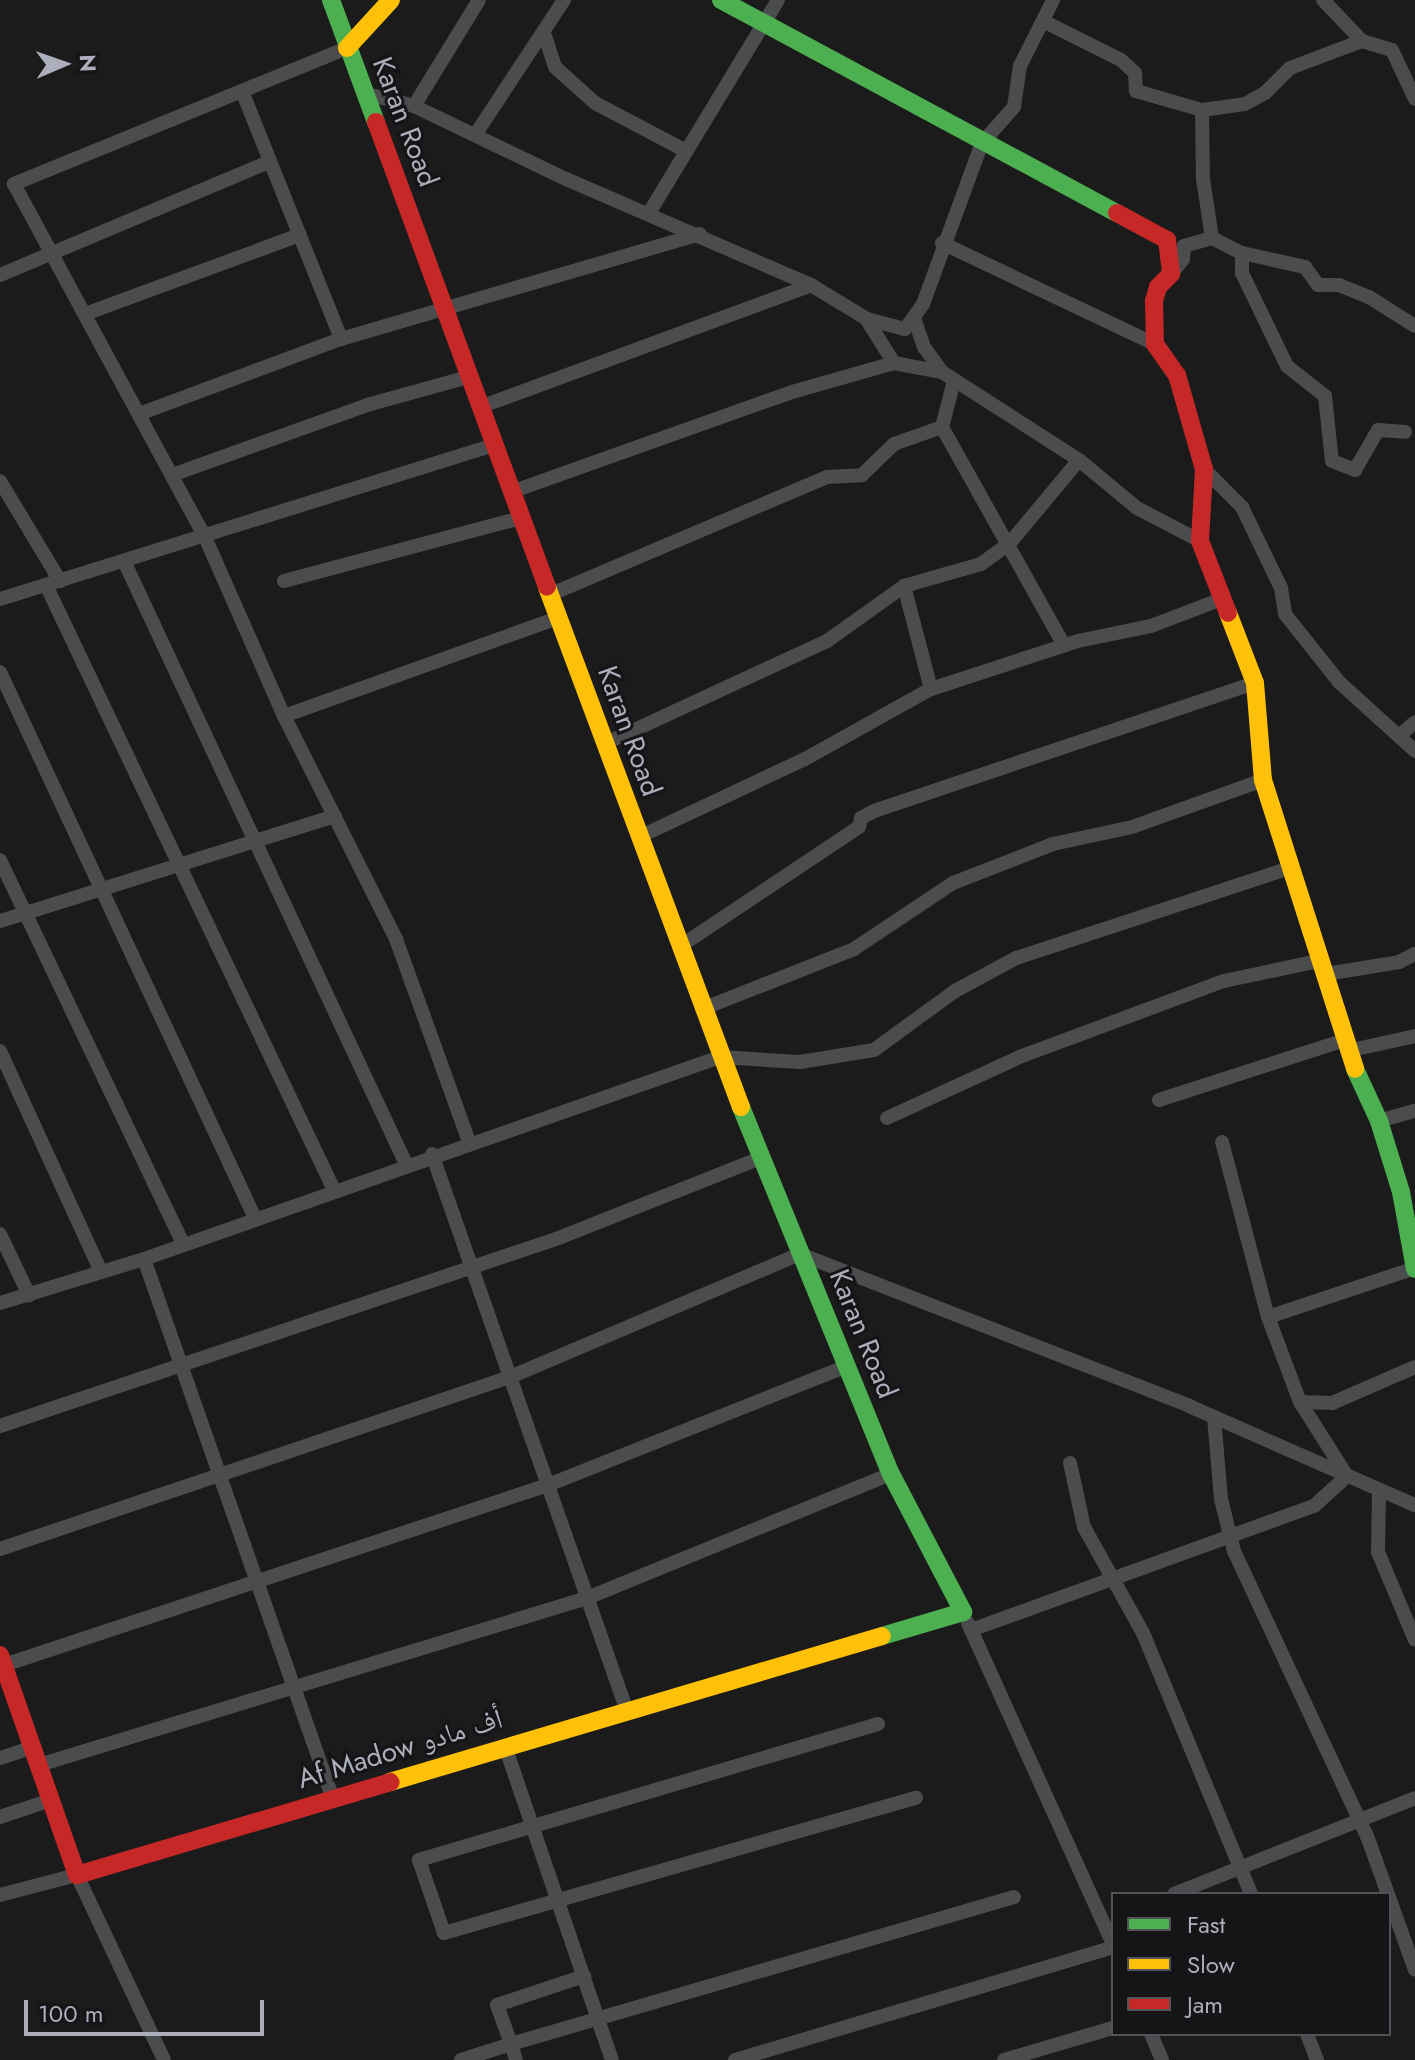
<!DOCTYPE html>
<meta charset="utf-8">
<style>
body{margin:0}
#map{position:relative;width:1415px;height:2060px;overflow:hidden;background:#1b1b1b;font-family:Jost,"Noto Naskh Arabic",sans-serif}
div>[style]{position:absolute}
.street>*{height:14px;margin:-7px;padding:0 7px;transform-origin:7px;border-radius:7px;background:#4b4c4e}
.fast>*{height:18px;margin:-9px;padding:0 9px;transform-origin:9px;border-radius:9px;background:#4caf50}
.slow>*{height:18px;margin:-9px;padding:0 9px;transform-origin:9px;border-radius:9px;background:#ffc107}
.jam>*{height:18px;margin:-9px;padding:0 9px;transform-origin:9px;border-radius:9px;background:#c62828}
span{translate:-50% -50%;white-space:nowrap;text-align:center;line-height:1.15;-webkit-text-stroke:6px #151517;paint-order:stroke}
.street-label{font-size:28px;color:#acafbb}
.legend{position:absolute;left:1111px;top:1892px;width:280px;height:144px;box-sizing:border-box;background:#151517;border:2px solid #515359;margin:0;padding:10px 14px;list-style:none;font-size:24px;color:#acafbb}
.legend li{display:flex;align-items:center;gap:16px;height:40px}
.legend b{width:40px;border:2px solid #515359}
.north{position:absolute;left:24px;top:24px;width:80px;height:80px;-webkit-text-stroke:6px #151517;paint-order:stroke;rotate:88deg;font-size:22px;font-weight:700;line-height:32px;text-align:center;color:#acafbb}
.north::after{content:'';display:block;margin:auto;width:28px;height:36px;background:#acafbb;clip-path:polygon(50% 0,100% 100%,50% 72%,0 100%)}
.scale{position:absolute;left:24px;top:2000px;width:240px;height:36px;box-sizing:border-box;border:4px solid #acafbb;border-top:0;padding-left:10px;font-size:24px;line-height:28px;white-space:nowrap;color:#acafbb;-webkit-text-stroke:6px #151517;paint-order:stroke}
</style>
<div id="map">
<div class="street">
<div style="left:1323px;top:0;width:57px;rotate:46.4deg"></div>
<div style="left:1045px;top:22px;width:85px;rotate:26.6deg"></div>
<div style="left:1121px;top:60px;width:19px;rotate:43deg"></div>
<div style="left:1135px;top:73px;width:18px;rotate:87deg"></div>
<div style="left:1136px;top:91px;width:69px;rotate:16.1deg"></div>
<div style="left:1202px;top:110px;width:43px;rotate:-7.9deg"></div>
<div style="left:1245px;top:104px;width:23px;rotate:-29deg"></div>
<div style="left:1265px;top:93px;width:35px;rotate:-45deg"></div>
<div style="left:1290px;top:68px;width:77px;rotate:-20.6deg"></div>
<div style="left:1362px;top:41px;width:31px;rotate:17deg"></div>
<div style="left:1392px;top:50px;width:54px;rotate:64.9deg"></div>
<div style="left:545px;top:36px;width:33px;rotate:72deg"></div>
<div style="left:555px;top:67px;width:54px;rotate:42deg"></div>
<div style="left:595px;top:103px;width:103px;rotate:27.8deg"></div>
<div style="left:347px;top:48px;width:360px;rotate:157.8deg"></div>
<div style="left:14px;top:184px;width:401px;rotate:61.6deg"></div>
<div style="left:205px;top:537px;width:196px;rotate:66.2deg"></div>
<div style="left:284px;top:716px;width:250px;rotate:63.3deg"></div>
<div style="left:396px;top:939px;width:216px;rotate:70.2deg"></div>
<div style="left:242px;top:91px;width:267px;rotate:68.2deg"></div>
<div style="left:341px;top:339px;width:374px;rotate:-16.3deg"></div>
<div style="left:363px;top:93px;width:53px;rotate:14.3deg"></div>
<div style="left:414px;top:106px;width:169px;rotate:25.7deg"></div>
<div style="left:566px;top:179px;width:267px;rotate:23.4deg"></div>
<div style="left:811px;top:285px;width:66px;rotate:31.3deg"></div>
<div style="left:867px;top:319px;width:39px;rotate:15deg"></div>
<div style="left:905px;top:329px;width:31px;rotate:-54deg"></div>
<div style="left:923px;top:304px;width:171px;rotate:-69.9deg"></div>
<div style="left:982px;top:143px;width:48px;rotate:-48.4deg"></div>
<div style="left:1014px;top:107px;width:41px;rotate:-81.7deg"></div>
<div style="left:1020px;top:66px;width:74px;rotate:-63.4deg"></div>
<div style="left:414px;top:106px;width:124px;rotate:-58.5deg"></div>
<div style="left:1202px;top:110px;width:69px;rotate:89.2deg"></div>
<div style="left:1203px;top:179px;width:60px;rotate:81.3deg"></div>
<div style="left:475px;top:135px;width:162px;rotate:-56.6deg"></div>
<div style="left:649px;top:213px;width:249px;rotate:-58.8deg"></div>
<div style="left:942px;top:243px;width:236px;rotate:25.4deg"></div>
<div style="left:1242px;top:253px;width:20px;rotate:90deg"></div>
<div style="left:1242px;top:273px;width:103px;rotate:64.2deg"></div>
<div style="left:1287px;top:366px;width:48px;rotate:38.3deg"></div>
<div style="left:1325px;top:396px;width:65px;rotate:83.9deg"></div>
<div style="left:1332px;top:461px;width:25px;rotate:21deg"></div>
<div style="left:1355px;top:470px;width:46px;rotate:-60.1deg"></div>
<div style="left:1378px;top:430px;width:27px;rotate:4deg"></div>
<div style="left:1171px;top:274px;width:19px;rotate:-51deg"></div>
<div style="left:1183px;top:259px;width:13px;rotate:-86deg"></div>
<div style="left:1184px;top:246px;width:29px;rotate:-16deg"></div>
<div style="left:1212px;top:238px;width:34px;rotate:27deg"></div>
<div style="left:1242px;top:253px;width:65px;rotate:12.5deg"></div>
<div style="left:1305px;top:267px;width:22px;rotate:54deg"></div>
<div style="left:1318px;top:285px;width:21px"></div>
<div style="left:1339px;top:285px;width:32px;rotate:22deg"></div>
<div style="left:1369px;top:297px;width:54px;rotate:32.2deg"></div>
<div style="left:0;top:275px;width:290px;rotate:-22.8deg"></div>
<div style="left:85px;top:314px;width:229px;rotate:-20.2deg"></div>
<div style="left:914px;top:318px;width:31px;rotate:71deg"></div>
<div style="left:924px;top:347px;width:31px;rotate:54deg"></div>
<div style="left:942px;top:372px;width:163px;rotate:32.7deg"></div>
<div style="left:1079px;top:460px;width:75px;rotate:39.6deg"></div>
<div style="left:1137px;top:508px;width:71px;rotate:27.6deg"></div>
<div style="left:867px;top:320px;width:51px;rotate:57.9deg"></div>
<div style="left:894px;top:363px;width:49px;rotate:10.6deg"></div>
<div style="left:954px;top:381px;width:48px;rotate:104.6deg"></div>
<div style="left:942px;top:427px;width:250px;rotate:60.8deg"></div>
<div style="left:480px;top:407px;width:353px;rotate:-20.2deg"></div>
<div style="left:139px;top:414px;width:215px;rotate:-20.4deg"></div>
<div style="left:1204px;top:469px;width:54px;rotate:45deg"></div>
<div style="left:1242px;top:507px;width:90px;rotate:64.3deg"></div>
<div style="left:1281px;top:588px;width:26px;rotate:81deg"></div>
<div style="left:1285px;top:614px;width:87px;rotate:51.5deg"></div>
<div style="left:1339px;top:682px;width:103px;rotate:42.2deg"></div>
<div style="left:172px;top:475px;width:207px;rotate:-19.7deg"></div>
<div style="left:367px;top:405px;width:106px;rotate:-15.4deg"></div>
<div style="left:0;top:481px;width:117px;rotate:59deg"></div>
<div style="left:511px;top:492px;width:298px;rotate:-19.6deg"></div>
<div style="left:792px;top:392px;width:106px;rotate:-15.9deg"></div>
<div style="left:124px;top:561px;width:666px;rotate:64.94deg"></div>
<div style="left:284px;top:581px;width:245px;rotate:-14.9deg"></div>
<div style="left:46px;top:585px;width:670px;rotate:64.54deg"></div>
<div style="left:904px;top:586px;width:106px;rotate:75.3deg"></div>
<div style="left:549px;top:595px;width:302px;rotate:-23deg"></div>
<div style="left:827px;top:477px;width:35px;rotate:-3deg"></div>
<div style="left:862px;top:475px;width:45px;rotate:-44.1deg"></div>
<div style="left:894px;top:444px;width:51px;rotate:-19.5deg"></div>
<div style="left:0;top:599px;width:517px;rotate:-17.31deg"></div>
<div style="left:0;top:672px;width:603px;rotate:64.97deg"></div>
<div style="left:284px;top:716px;width:291px;rotate:-19.7deg"></div>
<div style="left:1399px;top:736px;width:21px;rotate:-41deg"></div>
<div style="left:604px;top:744px;width:246px;rotate:-24.8deg"></div>
<div style="left:827px;top:641px;width:95px;rotate:-35.5deg"></div>
<div style="left:904px;top:586px;width:80px;rotate:-15.9deg"></div>
<div style="left:981px;top:564px;width:34px;rotate:-36deg"></div>
<div style="left:1009px;top:544px;width:109px;rotate:-50.2deg"></div>
<div style="left:639px;top:837px;width:183px;rotate:-25.2deg"></div>
<div style="left:805px;top:759px;width:144px;rotate:-29.1deg"></div>
<div style="left:931px;top:689px;width:155px;rotate:-18.1deg"></div>
<div style="left:1078px;top:641px;width:75px;rotate:-11.6deg"></div>
<div style="left:1151px;top:626px;width:73px;rotate:-20.9deg"></div>
<div style="left:0;top:860px;width:425px;rotate:64.5deg"></div>
<div style="left:0;top:921px;width:351px;rotate:-17.4deg"></div>
<div style="left:679px;top:947px;width:216px;rotate:-33.7deg"></div>
<div style="left:859px;top:827px;width:9px;rotate:-77deg"></div>
<div style="left:861px;top:818px;width:15px;rotate:-28deg"></div>
<div style="left:874px;top:811px;width:402px;rotate:-18.6deg"></div>
<div style="left:1326px;top:974px;width:74px;rotate:-9.3deg"></div>
<div style="left:1399px;top:962px;width:18px;rotate:-27deg"></div>
<div style="left:702px;top:1009px;width:163px;rotate:-21.5deg"></div>
<div style="left:854px;top:949px;width:119px;rotate:-33.7deg"></div>
<div style="left:953px;top:883px;width:107px;rotate:-21.3deg"></div>
<div style="left:1053px;top:844px;width:81px;rotate:-12.1deg"></div>
<div style="left:1132px;top:827px;width:139px;rotate:-19.7deg"></div>
<div style="left:0;top:1051px;width:243px;rotate:65.4deg"></div>
<div style="left:1347px;top:1051px;width:70px;rotate:-12.4deg"></div>
<div style="left:1159px;top:1100px;width:195px;rotate:-17.9deg"></div>
<div style="left:887px;top:1118px;width:149px;rotate:-24.7deg"></div>
<div style="left:1022px;top:1056px;width:215px;rotate:-20.4deg"></div>
<div style="left:1224px;top:981px;width:96px;rotate:-12deg"></div>
<div style="left:1379px;top:1121px;width:37px;rotate:-16deg"></div>
<div style="left:432px;top:1154px;width:590px;rotate:70.71deg"></div>
<div style="left:0;top:1234px;width:68px;rotate:64.6deg"></div>
<div style="left:144px;top:1259px;width:572px;rotate:70.71deg"></div>
<div style="left:0;top:1303px;width:151px;rotate:-17deg"></div>
<div style="left:144px;top:1259px;width:610px;rotate:-19.33deg"></div>
<div style="left:720px;top:1057px;width:80px;rotate:3.6deg"></div>
<div style="left:800px;top:1062px;width:75px;rotate:-9.2deg"></div>
<div style="left:874px;top:1050px;width:100px;rotate:-36.1deg"></div>
<div style="left:955px;top:991px;width:69px;rotate:-28.4deg"></div>
<div style="left:1016px;top:958px;width:287px;rotate:-18.2deg"></div>
<div style="left:1268px;top:1317px;width:155px;rotate:-18.4deg"></div>
<div style="left:1300px;top:1402px;width:32px;rotate:2deg"></div>
<div style="left:1332px;top:1403px;width:90px;rotate:-23.4deg"></div>
<div style="left:1214px;top:1417px;width:82px;rotate:85.1deg"></div>
<div style="left:1221px;top:1499px;width:54px;rotate:76deg"></div>
<div style="left:1234px;top:1551px;width:315px;rotate:65deg"></div>
<div style="left:1367px;top:1836px;width:62px;rotate:70.1deg"></div>
<div style="left:0;top:1426px;width:587px;rotate:-18.59deg"></div>
<div style="left:556px;top:1239px;width:220px;rotate:-21.6deg"></div>
<div style="left:1070px;top:1463px;width:66px;rotate:77.7deg"></div>
<div style="left:1084px;top:1527px;width:121px;rotate:60.9deg"></div>
<div style="left:1143px;top:1633px;width:282px;rotate:67.5deg"></div>
<div style="left:1379px;top:1490px;width:62px;rotate:90.9deg"></div>
<div style="left:1378px;top:1552px;width:95px;rotate:67.2deg"></div>
<div style="left:0;top:1549px;width:538px;rotate:-18.64deg"></div>
<div style="left:510px;top:1377px;width:315px;rotate:-23deg"></div>
<div style="left:800px;top:1254px;width:418px;rotate:21.3deg"></div>
<div style="left:1189px;top:1406px;width:247px;rotate:23.7deg"></div>
<div style="left:968px;top:1623px;width:352px;rotate:65.7deg"></div>
<div style="left:971px;top:1630px;width:365px;rotate:-19.9deg"></div>
<div style="left:1314px;top:1506px;width:45px;rotate:-42.3deg"></div>
<div style="left:1347px;top:1476px;width:88px;rotate:-122.4deg"></div>
<div style="left:1300px;top:1402px;width:91px;rotate:-110.6deg"></div>
<div style="left:1268px;top:1317px;width:181px;rotate:-104.7deg"></div>
<div style="left:4px;top:1665px;width:573px;rotate:-18.31deg"></div>
<div style="left:548px;top:1485px;width:320px;rotate:-21.7deg"></div>
<div style="left:878px;top:1724px;width:479px;rotate:163.5deg"></div>
<div style="left:419px;top:1860px;width:77px;rotate:71.1deg"></div>
<div style="left:444px;top:1933px;width:491px;rotate:-16deg"></div>
<div style="left:505px;top:1746px;width:332px;rotate:71.2deg"></div>
<div style="left:0;top:1758px;width:35px;rotate:-18deg"></div>
<div style="left:39px;top:1765px;width:573px;rotate:-16.95deg"></div>
<div style="left:587px;top:1598px;width:328px;rotate:-22.2deg"></div>
<div style="left:0;top:1817px;width:54px;rotate:-18.4deg"></div>
<div style="left:1174px;top:1894px;width:259px;rotate:-21.7deg"></div>
<div style="left:0;top:1895px;width:80px;rotate:-14.6deg"></div>
<div style="left:77px;top:1875px;width:204px;rotate:64.8deg"></div>
<div style="left:1389px;top:1897px;width:77px;rotate:70.4deg"></div>
<div style="left:1151px;top:2034px;width:28px;rotate:67deg"></div>
<div style="left:1307px;top:2034px;width:28px;rotate:69deg"></div>
<div style="left:461px;top:2060px;width:52px;rotate:-17.7deg"></div>
<div style="left:511px;top:2044px;width:41px;rotate:-109.7deg"></div>
<div style="left:497px;top:2005px;width:92px;rotate:-18.4deg"></div>
<div style="left:516px;top:2060px;width:17px;rotate:-107deg"></div>
<div style="left:511px;top:2044px;width:524px;rotate:-16.29deg"></div>
<div style="left:735px;top:2060px;width:395px;rotate:-16.6deg"></div>
<div style="left:1004px;top:2060px;width:114px;rotate:-16.4deg"></div>
</div>
<div class="fast">
<div style="left:331px;top:0;width:130px;rotate:69.8deg"></div>
<div style="left:721px;top:0;width:450px;rotate:28.3deg"></div>
<div style="left:1355px;top:1069px;width:57px;rotate:65.2deg"></div>
<div style="left:1379px;top:1121px;width:74px;rotate:72.8deg"></div>
<div style="left:1401px;top:1192px;width:78px;rotate:79.7deg"></div>
<div style="left:741px;top:1107px;width:396px;rotate:67.8deg"></div>
<div style="left:891px;top:1474px;width:156px;rotate:62.4deg"></div>
<div style="left:963px;top:1612px;width:84px;rotate:163.5deg"></div>
</div>
<div class="slow">
<div style="left:347px;top:48px;width:65px;rotate:-47.5deg"></div>
<div style="left:547px;top:587px;width:555px;rotate:69.54deg"></div>
<div style="left:1228px;top:613px;width:75px;rotate:68.9deg"></div>
<div style="left:1255px;top:683px;width:97px;rotate:85.3deg"></div>
<div style="left:1263px;top:780px;width:303px;rotate:72.3deg"></div>
<div style="left:390px;top:1782px;width:513px;rotate:-16.53deg"></div>
</div>
<div class="jam">
<div style="left:376px;top:122px;width:495px;rotate:69.8deg"></div>
<div style="left:1117px;top:213px;width:57px;rotate:28.4deg"></div>
<div style="left:1167px;top:240px;width:34px;rotate:83deg"></div>
<div style="left:1171px;top:274px;width:18px;rotate:135deg"></div>
<div style="left:1158px;top:287px;width:15px;rotate:106deg"></div>
<div style="left:1154px;top:301px;width:43px;rotate:88.7deg"></div>
<div style="left:1155px;top:344px;width:38px;rotate:55deg"></div>
<div style="left:1177px;top:375px;width:98px;rotate:74deg"></div>
<div style="left:1204px;top:469px;width:72px;rotate:93.2deg"></div>
<div style="left:1200px;top:541px;width:77px;rotate:68.7deg"></div>
<div style="left:0;top:1655px;width:233px;rotate:70.7deg"></div>
<div style="left:77px;top:1875px;width:327px;rotate:-16.5deg"></div>
</div>
<div class="street-label">
<span style="left:405px;top:122px;rotate:69deg">Karan Road</span>
<span style="left:629px;top:731px;rotate:70deg">Karan Road</span>
<span style="left:863px;top:1334px;rotate:68deg">Karan Road</span>
<span style="left:400px;top:1749px;rotate:-17deg">Af Madow أف مادو</span>
</div>
<ul class="legend">
<li><b style="height:10px;background:#4caf50"></b>Fast</li>
<li><b style="height:10px;background:#ffc107"></b>Slow</li>
<li><b style="height:10px;background:#c62828"></b>Jam</li>
</ul>
<div class="north">N</div>
<div class="scale">100 m</div>
</div>
